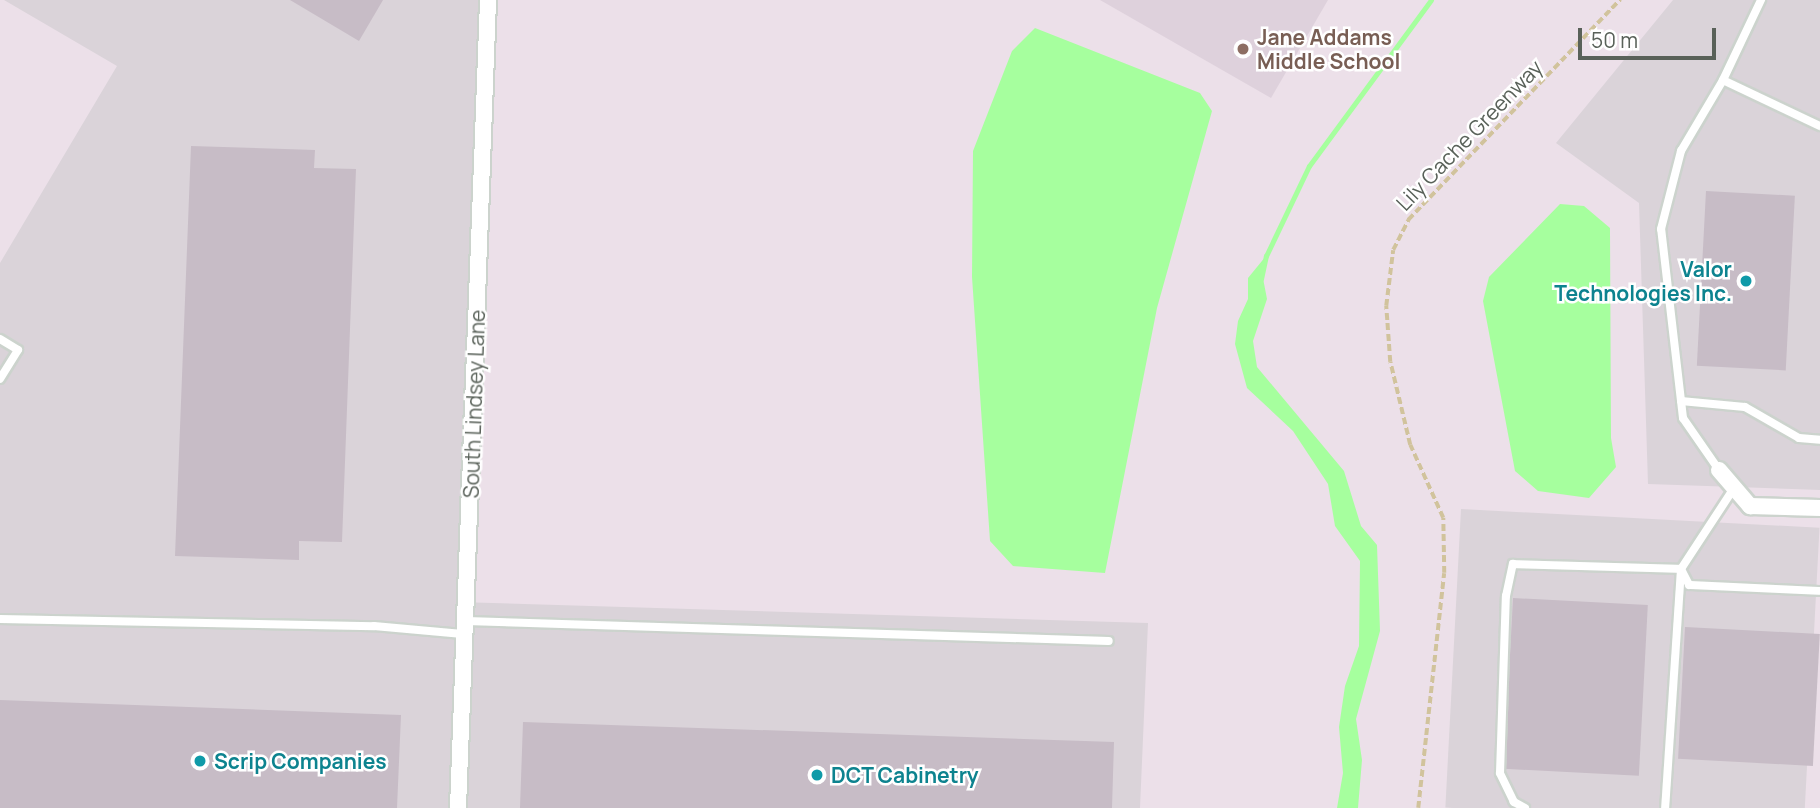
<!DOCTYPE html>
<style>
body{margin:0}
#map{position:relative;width:1820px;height:808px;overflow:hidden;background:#ece0e9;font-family:Manrope,sans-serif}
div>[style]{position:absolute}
.industrial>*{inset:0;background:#dad3d9;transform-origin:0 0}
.education>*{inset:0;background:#ded1dc}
.water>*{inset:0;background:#a6ff9e}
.stream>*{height:5px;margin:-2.5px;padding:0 2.5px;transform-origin:2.5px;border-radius:2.5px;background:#a6ff9e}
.building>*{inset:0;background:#c7bcc6;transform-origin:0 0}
.path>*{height:3.5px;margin-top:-1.75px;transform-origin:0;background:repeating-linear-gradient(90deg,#d1c39c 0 7px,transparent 0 10.5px)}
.roads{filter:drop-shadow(2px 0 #ccd3cd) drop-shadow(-2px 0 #ccd3cd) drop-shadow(0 2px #ccd3cd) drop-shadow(0 -2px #ccd3cd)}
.lane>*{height:8px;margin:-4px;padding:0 4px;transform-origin:4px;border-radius:4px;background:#fff}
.street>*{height:16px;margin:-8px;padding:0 8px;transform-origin:8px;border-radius:8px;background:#fff}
.dots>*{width:19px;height:19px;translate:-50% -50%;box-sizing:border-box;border:4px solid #fff;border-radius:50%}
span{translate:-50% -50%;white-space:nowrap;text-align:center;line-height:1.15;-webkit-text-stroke:5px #fff;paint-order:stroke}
.education-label{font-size:21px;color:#785e54;font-weight:700}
.left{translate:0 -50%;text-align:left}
.street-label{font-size:21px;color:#596159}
.culture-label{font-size:21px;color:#0d838f;font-weight:700}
.right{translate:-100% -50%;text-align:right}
.scale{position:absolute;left:1578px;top:28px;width:138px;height:32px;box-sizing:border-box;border:4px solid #596159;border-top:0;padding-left:9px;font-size:21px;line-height:24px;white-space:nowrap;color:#596159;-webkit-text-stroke:5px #fff;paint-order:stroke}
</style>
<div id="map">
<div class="industrial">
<div style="clip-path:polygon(4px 0,479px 0,458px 602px,1148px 623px,1140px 808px,0 808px,0 263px,117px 66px)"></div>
<div style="clip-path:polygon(1673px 0,1820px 0,1820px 490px,1648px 484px,1639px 203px,1556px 143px)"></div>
<div style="left:1461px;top:509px;width:359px;height:299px;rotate:3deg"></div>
</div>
<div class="education">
<div style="clip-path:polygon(1100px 0,1328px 0,1271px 98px)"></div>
</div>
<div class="water">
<div style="clip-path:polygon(1035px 28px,1200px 93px,1212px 111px,1157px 308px,1105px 573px,1013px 566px,990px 541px,972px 277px,973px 151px,1012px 51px)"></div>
<div style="clip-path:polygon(1560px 204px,1584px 206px,1610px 228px,1611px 438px,1616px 467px,1589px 498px,1538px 491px,1515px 471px,1483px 301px,1489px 277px)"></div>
<div style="clip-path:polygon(1266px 256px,1262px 273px,1267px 299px,1253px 341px,1257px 367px,1344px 471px,1361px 526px,1377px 545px,1380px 631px,1356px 719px,1362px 760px,1358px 808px,1337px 808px,1343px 773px,1339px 727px,1345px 686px,1359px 646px,1360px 561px,1335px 526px,1328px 484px,1293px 431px,1247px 388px,1235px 344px,1238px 321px,1248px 299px,1248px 278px)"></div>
</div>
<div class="stream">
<div style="left:1261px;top:279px;width:24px;rotate:-78deg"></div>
<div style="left:1266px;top:256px;width:100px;rotate:-64.5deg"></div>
<div style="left:1309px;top:166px;width:206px;rotate:-53.7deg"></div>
</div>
<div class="building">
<div style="clip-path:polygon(290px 0,383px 0,359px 41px)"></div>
<div style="clip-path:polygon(191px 146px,315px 150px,314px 168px,356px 169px,342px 542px,299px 541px,299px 560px,175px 556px)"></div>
<div style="left:1706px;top:191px;width:89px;height:175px;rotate:3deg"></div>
<div style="left:1513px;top:598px;width:135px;height:171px;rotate:3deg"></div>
<div style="left:1685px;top:627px;width:135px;height:132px;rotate:3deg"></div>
<div style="clip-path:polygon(0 700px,401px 715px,397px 808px,0 808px)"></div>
<div style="clip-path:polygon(523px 722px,1114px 742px,1112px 808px,520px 808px)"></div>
</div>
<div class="path">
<div style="left:1418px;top:808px;width:236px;rotate:-83.7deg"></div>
<div style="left:1444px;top:573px;width:55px;rotate:-91deg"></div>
<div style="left:1443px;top:518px;width:80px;rotate:-114.3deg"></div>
<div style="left:1410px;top:445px;width:85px;rotate:-103.5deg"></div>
<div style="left:1390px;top:362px;width:56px;rotate:-94.1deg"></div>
<div style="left:1386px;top:306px;width:56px;rotate:-82.9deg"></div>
<div style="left:1393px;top:250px;width:34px;rotate:-63deg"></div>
<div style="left:1408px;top:220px;width:306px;rotate:-46.1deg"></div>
</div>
<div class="roads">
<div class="lane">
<div style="left:1723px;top:80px;width:107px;rotate:25.4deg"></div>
<div style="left:0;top:339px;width:21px;rotate:31deg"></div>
<div style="left:18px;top:350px;width:34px;rotate:122deg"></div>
<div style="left:1681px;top:401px;width:64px;rotate:5.4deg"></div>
<div style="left:1745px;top:407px;width:62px;rotate:29.9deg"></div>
<div style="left:1799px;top:438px;width:21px;rotate:5deg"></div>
<div style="left:1719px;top:470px;width:63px;rotate:-124.7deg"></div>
<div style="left:1683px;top:418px;width:190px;rotate:-96.6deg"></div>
<div style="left:1661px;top:229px;width:81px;rotate:-75.6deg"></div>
<div style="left:1681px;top:151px;width:82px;rotate:-59.4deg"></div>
<div style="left:1723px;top:80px;width:89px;rotate:-64.6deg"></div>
<div style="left:1734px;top:488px;width:97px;rotate:123.2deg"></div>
<div style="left:1681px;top:569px;width:18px;rotate:63deg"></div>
<div style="left:1689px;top:585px;width:131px;rotate:2.6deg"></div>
<div style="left:0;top:619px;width:374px;rotate:1.1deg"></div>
<div style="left:374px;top:626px;width:89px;rotate:5.1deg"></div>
<div style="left:466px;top:621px;width:643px;rotate:1.78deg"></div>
<div style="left:1525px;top:808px;width:13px;rotate:-151deg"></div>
<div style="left:1514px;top:802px;width:32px;rotate:-116deg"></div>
<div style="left:1500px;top:773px;width:177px;rotate:-88.1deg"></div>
<div style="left:1506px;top:596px;width:33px;rotate:-78deg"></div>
<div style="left:1513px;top:564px;width:168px;rotate:1.7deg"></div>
<div style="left:1681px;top:569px;width:240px;rotate:93.8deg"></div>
</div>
<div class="street">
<div style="left:1719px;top:470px;width:48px;rotate:49.3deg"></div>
<div style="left:1750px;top:506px;width:70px;rotate:1.6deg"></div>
<div style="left:458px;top:808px;width:809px;rotate:-87.87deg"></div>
</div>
</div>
<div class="dots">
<div style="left:1243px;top:49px;background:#8d6e63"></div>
<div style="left:1746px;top:281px;background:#0f9aa8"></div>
<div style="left:200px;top:761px;background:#0f9aa8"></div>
<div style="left:817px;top:775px;background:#0f9aa8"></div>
</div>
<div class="education-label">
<span class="left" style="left:1257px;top:49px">Jane Addams<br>Middle School</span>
</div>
<div class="street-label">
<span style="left:1469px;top:135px;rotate:-46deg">Lily Cache Greenway</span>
<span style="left:474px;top:404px;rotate:-88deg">South Lindsey Lane</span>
</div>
<div class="culture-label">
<span class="right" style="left:1732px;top:281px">Valor<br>Technologies Inc.</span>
<span class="left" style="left:214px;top:761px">Scrip Companies</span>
<span class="left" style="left:831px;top:775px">DCT Cabinetry</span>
</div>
<div class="scale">50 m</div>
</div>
